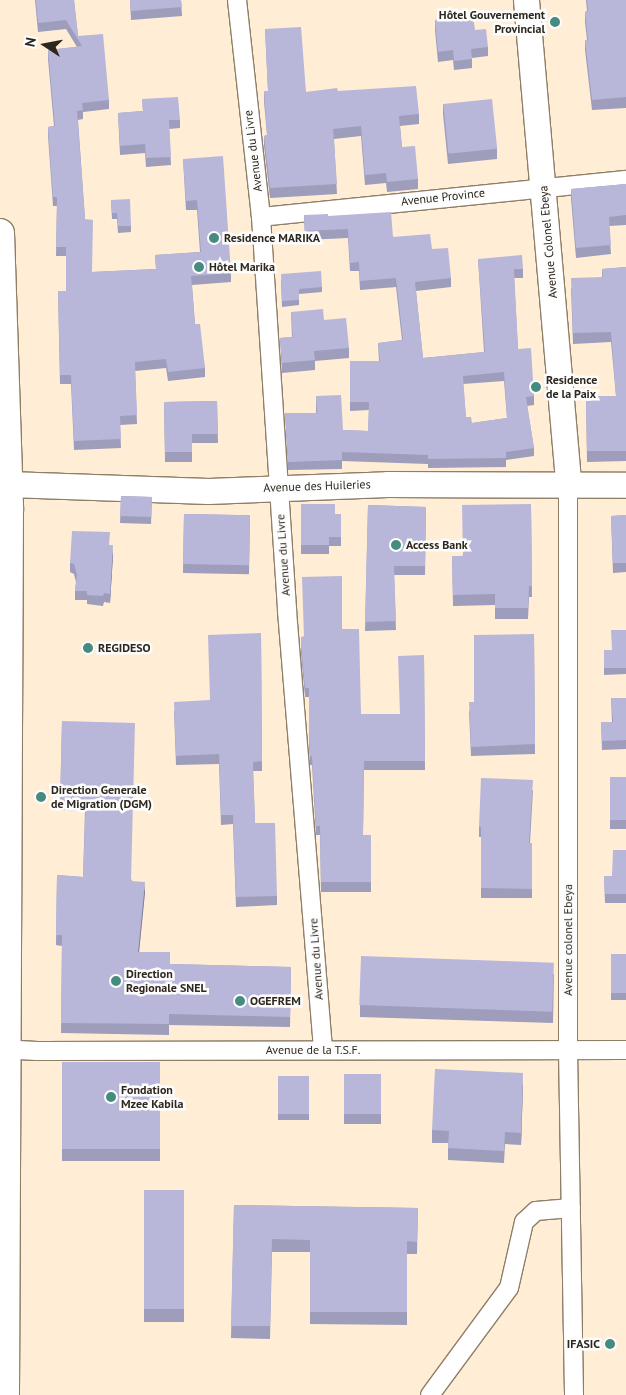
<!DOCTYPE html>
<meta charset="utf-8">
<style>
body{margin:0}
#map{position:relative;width:626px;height:1395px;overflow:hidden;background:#ffedd5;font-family:"PT Sans",sans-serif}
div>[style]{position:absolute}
.roads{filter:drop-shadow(1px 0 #8e7e68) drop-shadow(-1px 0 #8e7e68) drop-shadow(0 1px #8e7e68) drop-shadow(0 -1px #8e7e68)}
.street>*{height:18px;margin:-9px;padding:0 9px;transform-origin:9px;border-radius:9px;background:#fff}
.secondary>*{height:25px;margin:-12.5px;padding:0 12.5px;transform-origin:12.5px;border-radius:12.5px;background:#fff}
.primary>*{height:28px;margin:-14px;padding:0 14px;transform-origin:14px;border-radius:14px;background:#fff}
.wall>*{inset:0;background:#9e9dbb;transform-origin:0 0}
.shaded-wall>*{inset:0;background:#818099}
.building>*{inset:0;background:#b8b7da;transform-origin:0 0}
.dots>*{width:14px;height:14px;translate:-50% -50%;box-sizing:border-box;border:2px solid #fdfdfd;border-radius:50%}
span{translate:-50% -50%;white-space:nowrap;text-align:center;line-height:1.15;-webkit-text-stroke:5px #fdfdfd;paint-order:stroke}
.poi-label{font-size:12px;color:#2d271e;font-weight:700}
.right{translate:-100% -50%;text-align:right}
.left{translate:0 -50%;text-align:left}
.street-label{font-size:12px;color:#2d271e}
.north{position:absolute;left:20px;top:20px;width:50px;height:50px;-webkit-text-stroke:4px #fdfdfd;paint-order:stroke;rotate:281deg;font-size:14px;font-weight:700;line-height:20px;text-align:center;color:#2d271e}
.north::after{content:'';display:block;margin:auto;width:18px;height:22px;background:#2d271e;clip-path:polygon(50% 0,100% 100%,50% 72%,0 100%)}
</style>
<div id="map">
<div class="roads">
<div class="street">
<div style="left:237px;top:0;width:218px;rotate:83.7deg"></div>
<div style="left:261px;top:217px;width:395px;rotate:86.2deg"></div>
<div style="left:287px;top:611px;width:440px;rotate:85.3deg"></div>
<div style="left:261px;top:217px;width:367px;rotate:-5.8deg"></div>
<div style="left:568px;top:484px;width:566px;rotate:90deg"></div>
<div style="left:568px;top:1050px;width:345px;rotate:89deg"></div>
<div style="left:0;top:1049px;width:37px;rotate:3deg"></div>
<div style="left:37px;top:1051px;width:589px;rotate:-0.1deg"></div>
<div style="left:430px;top:1395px;width:133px;rotate:-53.6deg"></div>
<div style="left:509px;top:1288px;width:68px;rotate:-77.2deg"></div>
<div style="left:524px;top:1222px;width:16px;rotate:-43deg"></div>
<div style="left:536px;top:1211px;width:35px;rotate:-5deg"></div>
</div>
<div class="secondary">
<div style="left:526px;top:0;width:486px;rotate:85deg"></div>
<div style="left:8px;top:484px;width:200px;rotate:2deg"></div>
<div style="left:208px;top:491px;width:179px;rotate:-2.2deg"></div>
<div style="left:387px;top:484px;width:239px;rotate:0.2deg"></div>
</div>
<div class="primary">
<div style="left:0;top:233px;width:277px;rotate:88.1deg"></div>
<div style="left:9px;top:510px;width:885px;rotate:90.26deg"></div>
</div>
</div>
<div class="wall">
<div style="clip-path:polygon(35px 0,74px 0,78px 36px,109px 100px,109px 109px,83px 112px,83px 119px,78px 120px,85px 219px,92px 272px,156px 269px,155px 255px,200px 252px,197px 210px,186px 210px,183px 159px,231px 273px,231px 282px,192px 285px,195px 324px,205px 368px,205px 377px,168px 381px,166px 368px,135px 371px,137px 424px,120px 425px,121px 448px,74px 450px,71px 384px,60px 384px,58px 291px,66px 291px,66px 256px,56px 256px,57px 206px,53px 206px,48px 136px,48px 127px,54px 126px,48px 59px,48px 50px,77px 47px,66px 29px,38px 32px)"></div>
<div style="clip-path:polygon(130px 0,181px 0,182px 16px,131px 20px)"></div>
<div style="clip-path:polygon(586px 0,626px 0,626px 108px,592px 110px,585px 50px,585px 40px,587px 40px,585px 22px,585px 12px,587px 11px)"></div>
<div style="clip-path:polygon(435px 20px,475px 30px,488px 47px,488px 56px,472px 58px,472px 68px,454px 70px,453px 60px,438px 62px,435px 30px)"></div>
<div style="clip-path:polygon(265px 29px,306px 92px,338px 91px,419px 114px,419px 124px,400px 126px,402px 147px,418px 179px,418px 189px,387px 192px,386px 183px,365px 185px,361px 136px,334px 139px,337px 194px,270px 198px,264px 146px,264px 136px,267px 135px,264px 102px,264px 91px,268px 91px)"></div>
<div style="clip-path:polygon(142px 99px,180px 120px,180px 128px,169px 129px,171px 165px,146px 167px,145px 153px,120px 155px,118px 113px,143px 111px)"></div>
<div style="clip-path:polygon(443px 104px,497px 149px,497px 159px,448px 164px,443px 114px)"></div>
<div style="clip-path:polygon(626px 184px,626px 225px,609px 226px,611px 254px,576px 258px,571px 199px,571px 189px)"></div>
<div style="clip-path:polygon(111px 200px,131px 226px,131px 232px,118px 233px,117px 219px,112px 219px)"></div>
<div style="clip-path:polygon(evenodd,304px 215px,328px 216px,432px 249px,451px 278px,451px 287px,416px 291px,423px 358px,484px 352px,478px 259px,523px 269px,523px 278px,514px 278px,518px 349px,534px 396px,534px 405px,527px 406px,534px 448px,534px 456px,506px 460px,506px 467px,428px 468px,428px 464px,342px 461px,342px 469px,288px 470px,285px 413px,316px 413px,316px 396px,343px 430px,368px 431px,369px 410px,350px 411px,350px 361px,379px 361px,378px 343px,402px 340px,396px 287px,360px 290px,359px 271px,350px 271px,348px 238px,305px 240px,304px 215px,504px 381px,507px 418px,472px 423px,466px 417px,463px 384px,504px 381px)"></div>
<div style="clip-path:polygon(626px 267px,626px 461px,587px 462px,586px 396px,616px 396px,611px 342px,573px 344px,571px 288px,602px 277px,602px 269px)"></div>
<div style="clip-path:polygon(281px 280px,322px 287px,322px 292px,299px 294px,299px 305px,282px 307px)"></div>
<div style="clip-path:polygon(291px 312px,324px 320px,349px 348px,349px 358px,315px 361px,315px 370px,282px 373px,280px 338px,292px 337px)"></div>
<div style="clip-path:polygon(217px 401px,218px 443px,192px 443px,192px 462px,165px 462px,164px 402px)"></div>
<div style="left:121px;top:496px;width:31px;height:27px;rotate:2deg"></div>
<div style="clip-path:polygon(301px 504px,335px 514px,341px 514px,341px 546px,329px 546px,329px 554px,301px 554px)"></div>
<div style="clip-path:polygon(531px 504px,532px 597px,529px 597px,528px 619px,495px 619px,495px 605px,453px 606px,452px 556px,462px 556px)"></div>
<div style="clip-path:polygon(368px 505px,426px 507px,425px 575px,394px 575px,396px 630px,365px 631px)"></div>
<div style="left:184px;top:514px;width:66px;height:59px;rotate:1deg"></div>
<div style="clip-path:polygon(626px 515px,626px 572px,613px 573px,611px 516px)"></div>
<div style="clip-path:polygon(110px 545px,113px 555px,110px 603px,104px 602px,103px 606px,87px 604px,87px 600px,75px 600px,75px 591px,76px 582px,74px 574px,70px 572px,70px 563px)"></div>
<div style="clip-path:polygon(342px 629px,361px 714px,400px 714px,424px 655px,425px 770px,364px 770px,363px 835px,371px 835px,371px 892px,321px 892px,320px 835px,316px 835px,312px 765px,310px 765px,309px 745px,309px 697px,305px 697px,301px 654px,301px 637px)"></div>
<div style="clip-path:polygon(626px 630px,626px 674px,604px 675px,604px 650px,612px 650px)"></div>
<div style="clip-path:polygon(261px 633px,262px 771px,253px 771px,255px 823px,277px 896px,277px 905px,236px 907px,233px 824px,221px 825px,219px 764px,176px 765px,174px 711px,210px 700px)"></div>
<div style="clip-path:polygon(534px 634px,535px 754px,471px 756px,469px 712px,474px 702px)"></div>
<div style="clip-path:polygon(611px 698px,626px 698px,626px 749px,602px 750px,601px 722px,612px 722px)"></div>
<div style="clip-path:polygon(62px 721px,132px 881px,145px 892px,139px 952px,170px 964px,291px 967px,290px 1027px,169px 1025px,169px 1035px,61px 1033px,62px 946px,56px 945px,57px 875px,83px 877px,85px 811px,60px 810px)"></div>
<div style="left:610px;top:777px;width:16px;height:52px"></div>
<div style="clip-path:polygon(533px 790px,530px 843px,532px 843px,532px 898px,481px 898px,481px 837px,479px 837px,479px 827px)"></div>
<div style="clip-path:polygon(626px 850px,626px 903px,605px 903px,604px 876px,612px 876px)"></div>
<div style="left:611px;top:954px;width:15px;height:46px"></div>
<div style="clip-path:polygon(554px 974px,553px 1023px,360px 1017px,360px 1005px)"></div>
<div style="left:62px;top:1062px;width:98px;height:99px"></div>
<div style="left:344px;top:1074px;width:37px;height:50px"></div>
<div style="left:309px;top:1076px;width:44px;height:31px;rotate:90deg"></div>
<div style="clip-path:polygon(523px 1085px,521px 1145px,505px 1144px,504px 1163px,448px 1160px,448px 1143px,432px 1143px,432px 1130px)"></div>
<div style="left:144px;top:1190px;width:40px;height:132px"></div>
<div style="clip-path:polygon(234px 1205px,418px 1208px,417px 1254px,407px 1254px,407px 1325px,310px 1324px,310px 1252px,272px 1252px,270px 1339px,231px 1338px)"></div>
</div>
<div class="shaded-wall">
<div style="clip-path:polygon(113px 545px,113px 555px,110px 603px,110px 594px)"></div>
<div style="clip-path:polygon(145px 882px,145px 892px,138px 962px,138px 952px)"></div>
<div style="clip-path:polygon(523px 1073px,523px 1085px,521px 1145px,521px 1133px)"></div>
</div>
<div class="building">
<div style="clip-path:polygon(36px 0,74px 0,78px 36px,103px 34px,109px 100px,82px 103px,83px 110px,77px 111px,85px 219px,93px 220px,92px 272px,156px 269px,155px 255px,201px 252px,197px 200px,186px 201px,183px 159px,223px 156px,231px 273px,191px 276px,195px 324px,200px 324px,205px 368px,168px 372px,166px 359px,135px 362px,137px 415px,120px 416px,121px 439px,74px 441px,71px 375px,60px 375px,58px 291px,66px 291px,66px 247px,56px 247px,57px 197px,53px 197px,48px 127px,55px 126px,48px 50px,82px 46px,66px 20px,38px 23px)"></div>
<div style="clip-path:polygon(130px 0,181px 0,182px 7px,131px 11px)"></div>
<div style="clip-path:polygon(587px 0,626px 0,626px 97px,592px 100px,585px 40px,588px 40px,585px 12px,588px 11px)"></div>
<div style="clip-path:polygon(473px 16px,475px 30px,486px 29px,488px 47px,471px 49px,472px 59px,454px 61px,453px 50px,438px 52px,435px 20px)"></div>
<div style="clip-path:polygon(301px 27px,306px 92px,337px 88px,338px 91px,416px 86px,419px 114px,399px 116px,402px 147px,415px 146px,418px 179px,387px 182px,386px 173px,365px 175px,361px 126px,333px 129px,337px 184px,270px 188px,264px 136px,267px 135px,264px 91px,268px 91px,265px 29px)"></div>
<div style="clip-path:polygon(178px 97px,180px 120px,169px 120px,171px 157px,146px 158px,145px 144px,120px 146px,118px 113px,143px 111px,142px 99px)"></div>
<div style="left:492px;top:99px;width:50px;height:49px;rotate:84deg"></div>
<div style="clip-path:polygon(626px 184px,626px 215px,609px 217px,611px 245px,576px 248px,571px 189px)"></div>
<div style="clip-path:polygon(130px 199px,131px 226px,118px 226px,117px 213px,112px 213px,111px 200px)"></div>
<div style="clip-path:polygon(evenodd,391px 212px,393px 237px,430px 234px,432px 249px,448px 248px,451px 278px,415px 282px,423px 358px,485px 352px,478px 259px,522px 255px,523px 269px,514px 269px,518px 349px,531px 348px,534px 396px,526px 397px,534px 448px,506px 452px,506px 458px,428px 459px,428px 455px,342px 452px,342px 460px,288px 462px,285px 413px,317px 413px,316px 396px,341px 395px,343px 430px,368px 431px,369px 402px,350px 402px,350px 361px,380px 361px,378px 343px,403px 340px,396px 278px,360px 281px,359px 262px,350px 263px,348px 229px,305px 231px,304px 215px,328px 214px,328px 216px,391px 212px,504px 372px,507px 418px,472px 423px,471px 417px,466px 417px,463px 376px,504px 372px)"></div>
<div style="clip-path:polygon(626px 267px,626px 451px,587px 451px,586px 396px,616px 396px,611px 332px,573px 333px,571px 278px,603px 277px,602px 269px)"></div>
<div style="clip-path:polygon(321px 271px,322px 287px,299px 289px,299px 300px,282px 301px,281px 274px)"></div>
<div style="clip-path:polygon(323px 309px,324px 320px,346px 318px,349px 348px,314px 351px,315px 360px,282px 363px,280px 338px,293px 337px,291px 312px)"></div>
<div style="clip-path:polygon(217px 401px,218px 434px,192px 434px,192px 452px,165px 452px,164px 402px)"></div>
<div style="left:121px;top:496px;width:31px;height:20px;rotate:2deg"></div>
<div style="clip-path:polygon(301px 504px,335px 504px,335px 514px,341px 514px,341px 537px,329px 537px,329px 545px,301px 545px)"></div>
<div style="clip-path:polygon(531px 504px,532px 586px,529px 586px,528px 608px,495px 608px,495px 594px,453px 595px,452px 556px,463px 556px,462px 505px)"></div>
<div style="clip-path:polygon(368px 505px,426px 507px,425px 566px,394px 566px,396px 621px,365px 622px)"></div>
<div style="left:184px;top:514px;width:66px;height:50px;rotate:1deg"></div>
<div style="clip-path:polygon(626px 515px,626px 563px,613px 563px,611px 516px)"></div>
<div style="clip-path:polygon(72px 531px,110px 532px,109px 545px,113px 545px,110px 594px,104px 593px,103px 596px,87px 595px,87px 591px,75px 591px,77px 575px,74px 564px,70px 563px)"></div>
<div style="clip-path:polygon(342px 576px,342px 629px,359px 629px,361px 714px,400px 714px,398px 656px,424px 655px,425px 761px,364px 761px,363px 835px,371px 835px,371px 882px,321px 882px,320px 826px,316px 826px,312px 756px,310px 756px,309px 736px,309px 688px,305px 688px,301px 645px,301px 637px,304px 637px,302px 577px)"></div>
<div style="clip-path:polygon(611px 630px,626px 630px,626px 668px,604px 668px,604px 650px,612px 650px)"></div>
<div style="clip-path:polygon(261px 633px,262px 761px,253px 762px,255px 823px,275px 823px,277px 896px,236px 897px,233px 815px,221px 815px,219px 754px,176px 756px,174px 702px,210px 700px,208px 635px)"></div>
<div style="clip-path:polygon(534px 634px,535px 744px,471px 747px,469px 702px,474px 702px,474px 635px)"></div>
<div style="clip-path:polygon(611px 698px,626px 698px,626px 740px,602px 741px,601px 722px,613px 722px)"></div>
<div style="clip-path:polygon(62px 721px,135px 723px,131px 881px,145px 882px,138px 952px,170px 952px,170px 964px,291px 967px,290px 1017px,169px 1014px,169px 1024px,61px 1023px,62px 935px,56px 935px,57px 875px,83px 877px,86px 800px,60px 800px)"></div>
<div style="left:610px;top:777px;width:16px;height:43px"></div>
<div style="clip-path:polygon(481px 778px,533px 780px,529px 843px,532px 843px,532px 889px,481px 888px,481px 827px,479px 827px)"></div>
<div style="clip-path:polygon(613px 850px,626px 850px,626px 894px,605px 894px,604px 876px,612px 876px)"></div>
<div style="left:611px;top:954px;width:15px;height:39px"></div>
<div style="left:361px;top:956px;width:193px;height:49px;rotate:2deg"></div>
<div style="left:62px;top:1062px;width:98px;height:87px"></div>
<div style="clip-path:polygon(435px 1069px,523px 1073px,521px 1133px,505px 1132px,504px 1151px,448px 1148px,449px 1131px,432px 1130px)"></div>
<div style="left:344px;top:1074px;width:37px;height:40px"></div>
<div style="left:309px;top:1076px;width:38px;height:31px;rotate:90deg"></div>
<div style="left:144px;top:1190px;width:40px;height:119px"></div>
<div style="clip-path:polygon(234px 1205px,418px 1208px,417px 1242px,407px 1241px,407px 1312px,310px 1312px,310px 1240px,272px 1239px,270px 1326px,231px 1326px)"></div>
</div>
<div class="dots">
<div style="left:555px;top:22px;background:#468b80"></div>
<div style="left:214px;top:238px;background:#468b80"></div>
<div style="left:199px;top:267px;background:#468b80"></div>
<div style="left:536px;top:387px;background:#468b80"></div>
<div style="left:396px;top:545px;background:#468b80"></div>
<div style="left:88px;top:648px;background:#468b80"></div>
<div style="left:41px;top:797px;background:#468b80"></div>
<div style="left:116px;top:981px;background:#468b80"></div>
<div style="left:240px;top:1001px;background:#468b80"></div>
<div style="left:111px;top:1097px;background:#468b80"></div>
<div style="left:610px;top:1344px;background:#468b80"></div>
</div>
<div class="poi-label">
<span class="right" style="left:545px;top:22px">Hôtel Gouvernement<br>Provincial</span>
<span class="left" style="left:224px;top:238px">Residence MARIKA</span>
<span class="left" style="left:209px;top:267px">Hôtel Marika</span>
<span class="left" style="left:546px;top:387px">Residence<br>de la Paix</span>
<span class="left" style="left:406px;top:545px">Access Bank</span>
<span class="left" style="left:98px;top:648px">REGIDESO</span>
<span class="left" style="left:51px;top:797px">Direction Generale<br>de Migration (DGM)</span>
<span class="left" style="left:126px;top:981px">Direction<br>Regionale SNEL</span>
<span class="left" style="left:250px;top:1001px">OGEFREM</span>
<span class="left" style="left:121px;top:1097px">Fondation<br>Mzee Kabila</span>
<span class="right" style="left:600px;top:1344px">IFASIC</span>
</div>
<div class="street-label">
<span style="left:253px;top:151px;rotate:-97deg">Avenue du Livre</span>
<span style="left:443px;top:197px;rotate:-6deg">Avenue Province</span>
<span style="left:548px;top:242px;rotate:-95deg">Avenue Colonel Ebeya</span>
<span style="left:317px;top:486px;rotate:-2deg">Avenue des Huileries</span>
<span style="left:283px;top:555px;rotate:-94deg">Avenue du Livre</span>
<span style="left:568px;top:940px;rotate:-90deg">Avenue colonel Ebeya</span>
<span style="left:316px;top:959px;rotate:-94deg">Avenue du Livre</span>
<span style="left:313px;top:1050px">Avenue de la T.S.F.</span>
</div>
<div class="north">N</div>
</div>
